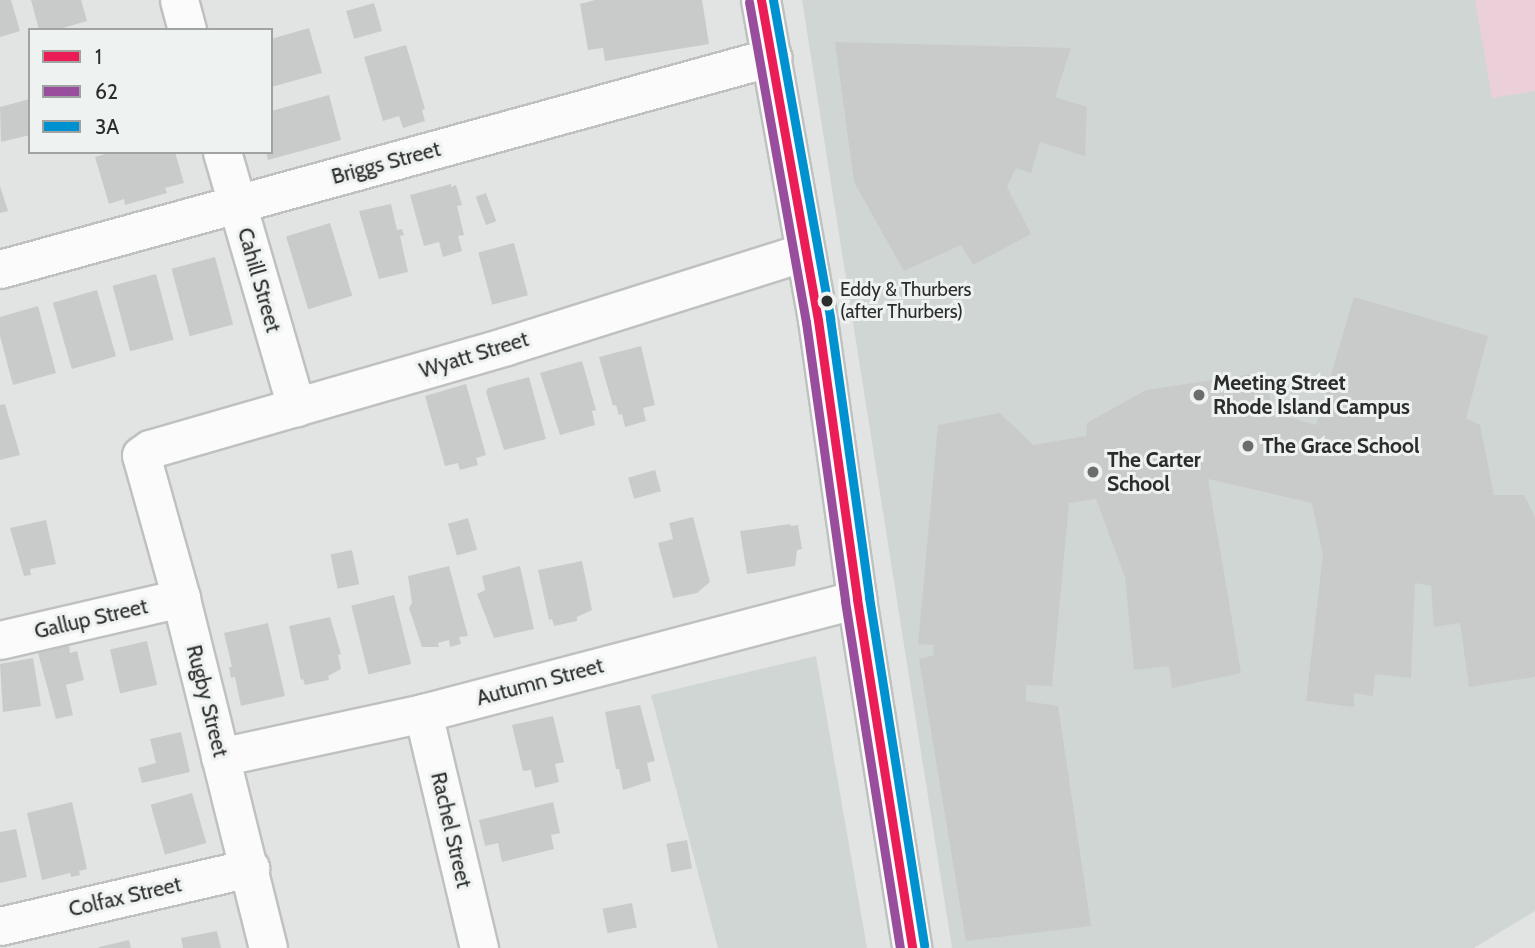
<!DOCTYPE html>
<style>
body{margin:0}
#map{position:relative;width:1535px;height:948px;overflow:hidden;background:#e2e4e3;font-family:Cabin,sans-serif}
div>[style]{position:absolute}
.built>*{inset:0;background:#d0d6d3}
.green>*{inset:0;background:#ebcfd9}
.building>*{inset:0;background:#c9cbca;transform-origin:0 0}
.roads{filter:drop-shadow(2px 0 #bfc1c0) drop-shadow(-2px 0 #bfc1c0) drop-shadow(0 2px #bfc1c0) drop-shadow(0 -2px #bfc1c0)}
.minor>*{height:37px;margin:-18.5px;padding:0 18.5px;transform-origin:18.5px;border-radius:18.5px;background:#fbfbfb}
.primary>*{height:38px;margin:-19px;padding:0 19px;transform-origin:19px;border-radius:19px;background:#fbfbfb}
.bus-1>*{height:9px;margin:-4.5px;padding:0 4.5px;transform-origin:4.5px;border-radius:4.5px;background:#ea1d57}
.bus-2>*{height:9px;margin:-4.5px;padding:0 4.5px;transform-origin:4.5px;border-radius:4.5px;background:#994d9d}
.bus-3>*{height:9px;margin:-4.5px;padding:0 4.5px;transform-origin:4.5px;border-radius:4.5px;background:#0092d0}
.dots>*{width:19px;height:19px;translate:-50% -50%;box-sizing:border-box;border:4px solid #eef2f0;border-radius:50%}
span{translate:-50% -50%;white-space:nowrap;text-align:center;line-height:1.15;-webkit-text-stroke:6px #eef2f0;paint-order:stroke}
.bus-label{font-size:19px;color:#2b2d2c}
.left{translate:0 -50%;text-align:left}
.street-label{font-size:21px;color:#2b2d2c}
.poi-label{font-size:21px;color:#2b2d2c;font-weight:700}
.legend{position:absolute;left:28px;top:28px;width:245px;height:126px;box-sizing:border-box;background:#eef2f0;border:2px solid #a0a3a2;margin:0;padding:9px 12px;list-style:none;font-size:21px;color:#2b2d2c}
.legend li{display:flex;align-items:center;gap:14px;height:35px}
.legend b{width:35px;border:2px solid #a0a3a2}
</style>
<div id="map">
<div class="built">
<div style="clip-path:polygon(802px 0,1535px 0,1535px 911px,1474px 948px,952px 948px)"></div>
<div style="clip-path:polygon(816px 656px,867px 948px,718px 948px,651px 695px)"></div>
</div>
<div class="green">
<div style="clip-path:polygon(1475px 0,1535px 0,1535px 91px,1492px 98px)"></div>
</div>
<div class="building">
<div style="clip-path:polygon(0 0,11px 0,20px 31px,0 37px)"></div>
<div style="clip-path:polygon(31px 0,81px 0,87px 21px,56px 30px,39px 30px)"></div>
<div style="clip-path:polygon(595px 0,702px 0,709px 44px,605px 61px,603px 48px,588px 50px,580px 4px)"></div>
<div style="left:374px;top:3px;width:29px;height:29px;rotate:74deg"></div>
<div style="clip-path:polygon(309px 28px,322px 73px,271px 87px,271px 39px)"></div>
<div style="clip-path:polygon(835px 42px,1071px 48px,1055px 97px,1087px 107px,1085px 156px,1040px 142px,1031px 173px,1016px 168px,1007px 187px,1031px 234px,973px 265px,961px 245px,904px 271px,854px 182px)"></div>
<div style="clip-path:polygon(406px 45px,425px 109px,422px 110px,425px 121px,403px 128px,399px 116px,383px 121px,364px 57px)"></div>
<div style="clip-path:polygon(329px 95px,341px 140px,268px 160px,266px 152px,271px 152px,271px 111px)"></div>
<div style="clip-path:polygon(30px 99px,30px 135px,1px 142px,0 107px)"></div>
<div style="clip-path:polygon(112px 152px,175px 152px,184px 183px,165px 188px,167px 193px,125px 205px,124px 199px,109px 204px,95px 157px)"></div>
<div style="clip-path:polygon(451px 184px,451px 187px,456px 185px,462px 205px,457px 206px,464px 235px,458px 236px,462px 251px,443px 257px,439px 242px,424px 246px,410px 195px)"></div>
<div style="clip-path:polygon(0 186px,8px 211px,0 213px)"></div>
<div style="left:486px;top:193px;width:30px;height:11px;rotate:70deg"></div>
<div style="clip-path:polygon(391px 204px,397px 230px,402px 229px,404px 235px,400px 236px,408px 272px,379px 279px,359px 211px)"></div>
<div style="left:330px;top:223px;width:76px;height:46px;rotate:73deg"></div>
<div style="left:514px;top:243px;width:54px;height:37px;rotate:75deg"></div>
<div style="left:215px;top:257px;width:70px;height:45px;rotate:75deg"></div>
<div style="left:156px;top:274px;width:68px;height:45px;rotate:75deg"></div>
<div style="left:97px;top:290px;width:69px;height:46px;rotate:74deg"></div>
<div style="clip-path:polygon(1354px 297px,1488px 336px,1466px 418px,1480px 425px,1494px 495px,1524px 495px,1535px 517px,1535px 677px,1469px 687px,1460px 623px,1434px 627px,1431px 586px,1415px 583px,1411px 678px,1375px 674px,1373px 696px,1354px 693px,1354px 707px,1306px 701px,1323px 555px,1312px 503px,1208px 479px,1241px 673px,1172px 688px,1169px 666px,1134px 670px,1125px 577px,1096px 499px,1069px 503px,1052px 686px,1026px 685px,1026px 701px,1058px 706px,1091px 926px,966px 941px,919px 659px,934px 655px,933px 645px,918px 644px,938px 425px,1000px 413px,1033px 445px,1086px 436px,1087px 423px,1146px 390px,1265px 372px,1273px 413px,1316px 425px)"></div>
<div style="clip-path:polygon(38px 306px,56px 373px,13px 385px,0 336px,0 317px)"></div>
<div style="clip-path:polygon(641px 346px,655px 405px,643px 408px,646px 421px,625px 427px,622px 414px,619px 415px,616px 405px,613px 406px,599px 357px)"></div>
<div style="clip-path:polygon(582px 361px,596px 410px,592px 411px,595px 425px,560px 435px,540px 373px)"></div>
<div style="clip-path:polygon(529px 377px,546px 439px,504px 450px,486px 392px,488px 388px)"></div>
<div style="clip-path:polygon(466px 384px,486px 455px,476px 458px,478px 465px,460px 470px,458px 463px,445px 466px,425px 396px)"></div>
<div style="clip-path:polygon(5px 404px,20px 455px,0 460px,0 405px)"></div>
<div style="left:655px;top:470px;width:22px;height:28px;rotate:74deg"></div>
<div style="clip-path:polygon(693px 517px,710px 582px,697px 593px,673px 598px,658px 543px,673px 539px,669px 523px)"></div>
<div style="left:468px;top:518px;width:33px;height:21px;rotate:74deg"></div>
<div style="clip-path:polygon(46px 520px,56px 564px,30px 569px,31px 575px,24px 576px,10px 528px)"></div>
<div style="clip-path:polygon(790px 524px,791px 526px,798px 525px,802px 549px,797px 550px,795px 566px,747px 574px,740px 531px)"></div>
<div style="left:352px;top:550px;width:35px;height:22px;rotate:78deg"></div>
<div style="clip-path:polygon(582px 561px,592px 610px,577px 617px,577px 621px,554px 626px,552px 619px,549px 620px,538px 570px)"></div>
<div style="clip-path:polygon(449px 566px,468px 636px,459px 637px,461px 644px,450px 647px,449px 640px,438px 643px,439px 647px,422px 647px,409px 608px,412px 603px,408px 576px)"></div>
<div style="clip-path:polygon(520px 566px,534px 629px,494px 638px,477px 594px,485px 590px,482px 576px)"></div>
<div style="left:394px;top:595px;width:71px;height:44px;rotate:76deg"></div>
<div style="clip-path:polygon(330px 617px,341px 654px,338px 655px,341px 669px,328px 676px,329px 680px,305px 685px,303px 679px,301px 680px,289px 626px)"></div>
<div style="clip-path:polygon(268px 623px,285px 696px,241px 706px,235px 677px,231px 678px,229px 667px,232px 667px,224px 633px)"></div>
<div style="left:147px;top:641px;width:45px;height:38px;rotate:77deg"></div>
<div style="clip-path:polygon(69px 645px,70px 653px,77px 651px,84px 680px,66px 685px,73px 715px,56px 719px,38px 653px)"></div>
<div style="clip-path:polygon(33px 658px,41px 706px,3px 712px,0 664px)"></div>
<div style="clip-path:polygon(640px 705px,655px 761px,647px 763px,651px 781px,623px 790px,619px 769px,616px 769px,605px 712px)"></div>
<div style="clip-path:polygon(553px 716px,564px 762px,555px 764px,559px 782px,535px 788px,531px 770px,523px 771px,512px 725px)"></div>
<div style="clip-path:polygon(181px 732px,190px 772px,142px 783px,138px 768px,156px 763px,150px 739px)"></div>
<div style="left:192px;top:793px;width:52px;height:43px;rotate:74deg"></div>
<div style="clip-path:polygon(72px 802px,87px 869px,79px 871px,80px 875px,71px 877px,70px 873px,42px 880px,27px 813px)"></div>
<div style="clip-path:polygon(553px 802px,560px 833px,551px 835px,554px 849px,502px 862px,498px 843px,485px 846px,479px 820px)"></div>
<div style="clip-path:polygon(16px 829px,27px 877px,0 883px,0 832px)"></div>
<div style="left:687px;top:840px;width:29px;height:21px;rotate:80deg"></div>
<div style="left:632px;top:903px;width:25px;height:30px;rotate:79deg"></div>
<div style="clip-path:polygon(217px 931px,221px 948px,183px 948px,181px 938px)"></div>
<div style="clip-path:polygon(129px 940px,131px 948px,99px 948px,99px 947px)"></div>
</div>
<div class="roads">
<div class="minor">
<div style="left:179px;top:0;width:31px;rotate:75deg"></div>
<div style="left:222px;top:152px;width:266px;rotate:73.8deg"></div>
<div style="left:0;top:269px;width:801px;rotate:-15.36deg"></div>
<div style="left:0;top:640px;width:186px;rotate:-13.1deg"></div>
<div style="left:423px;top:713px;width:242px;rotate:76.6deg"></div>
<div style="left:220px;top:757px;width:208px;rotate:-12.2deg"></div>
<div style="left:423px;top:713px;width:449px;rotate:-14.7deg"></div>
<div style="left:0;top:926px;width:257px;rotate:-13.1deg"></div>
<div style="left:268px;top:948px;width:361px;rotate:-104deg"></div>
<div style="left:181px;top:598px;width:148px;rotate:-105.6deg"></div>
<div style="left:141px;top:455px;width:11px;rotate:-34deg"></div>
<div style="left:150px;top:449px;width:371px;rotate:-16.1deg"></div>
<div style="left:506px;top:346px;width:313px;rotate:-17.5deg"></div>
</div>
<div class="primary">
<div style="left:761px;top:0;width:325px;rotate:79.9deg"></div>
<div style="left:818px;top:320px;width:282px;rotate:82deg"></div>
<div style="left:857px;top:599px;width:353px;rotate:81deg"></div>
</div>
</div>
<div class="bus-1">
<div style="left:761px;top:0;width:325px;rotate:79.9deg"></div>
<div style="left:818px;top:320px;width:282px;rotate:82deg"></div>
<div style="left:857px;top:599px;width:353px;rotate:81deg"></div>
</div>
<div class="bus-2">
<div style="left:749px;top:2px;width:325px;rotate:79.9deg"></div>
<div style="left:806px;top:322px;width:282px;rotate:82deg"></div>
<div style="left:845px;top:601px;width:351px;rotate:81deg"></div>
</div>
<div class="bus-3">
<div style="left:773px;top:0;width:323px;rotate:79.8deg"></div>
<div style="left:830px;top:318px;width:282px;rotate:82deg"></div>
<div style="left:869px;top:597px;width:353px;rotate:81deg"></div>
</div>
<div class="dots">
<div style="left:827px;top:301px;background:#2b2d2c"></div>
<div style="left:1199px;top:395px;background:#6b6d6c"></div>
<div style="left:1248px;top:446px;background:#6b6d6c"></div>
<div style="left:1093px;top:472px;background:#6b6d6c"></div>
</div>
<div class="bus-label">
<span class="left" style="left:840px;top:301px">Eddy &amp; Thurbers<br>(after Thurbers)</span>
</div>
<div class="street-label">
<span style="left:386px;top:163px;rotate:-15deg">Briggs Street</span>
<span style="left:259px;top:280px;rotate:74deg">Cahill Street</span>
<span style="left:474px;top:355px;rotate:-17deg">Wyatt Street</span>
<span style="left:91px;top:619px;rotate:-13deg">Gallup Street</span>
<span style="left:540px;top:682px;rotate:-15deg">Autumn Street</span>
<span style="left:207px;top:701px;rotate:76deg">Rugby Street</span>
<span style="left:451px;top:830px;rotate:77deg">Rachel Street</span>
<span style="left:125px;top:897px;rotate:-13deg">Colfax Street</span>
</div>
<div class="poi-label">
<span class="left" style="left:1213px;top:395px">Meeting Street<br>Rhode Island Campus</span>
<span class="left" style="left:1262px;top:446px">The Grace School</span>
<span class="left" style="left:1107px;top:472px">The Carter<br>School</span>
</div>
<ul class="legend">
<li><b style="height:9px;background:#ea1d57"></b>1</li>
<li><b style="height:9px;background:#994d9d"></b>62</li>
<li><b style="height:9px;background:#0092d0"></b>3A</li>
</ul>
</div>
